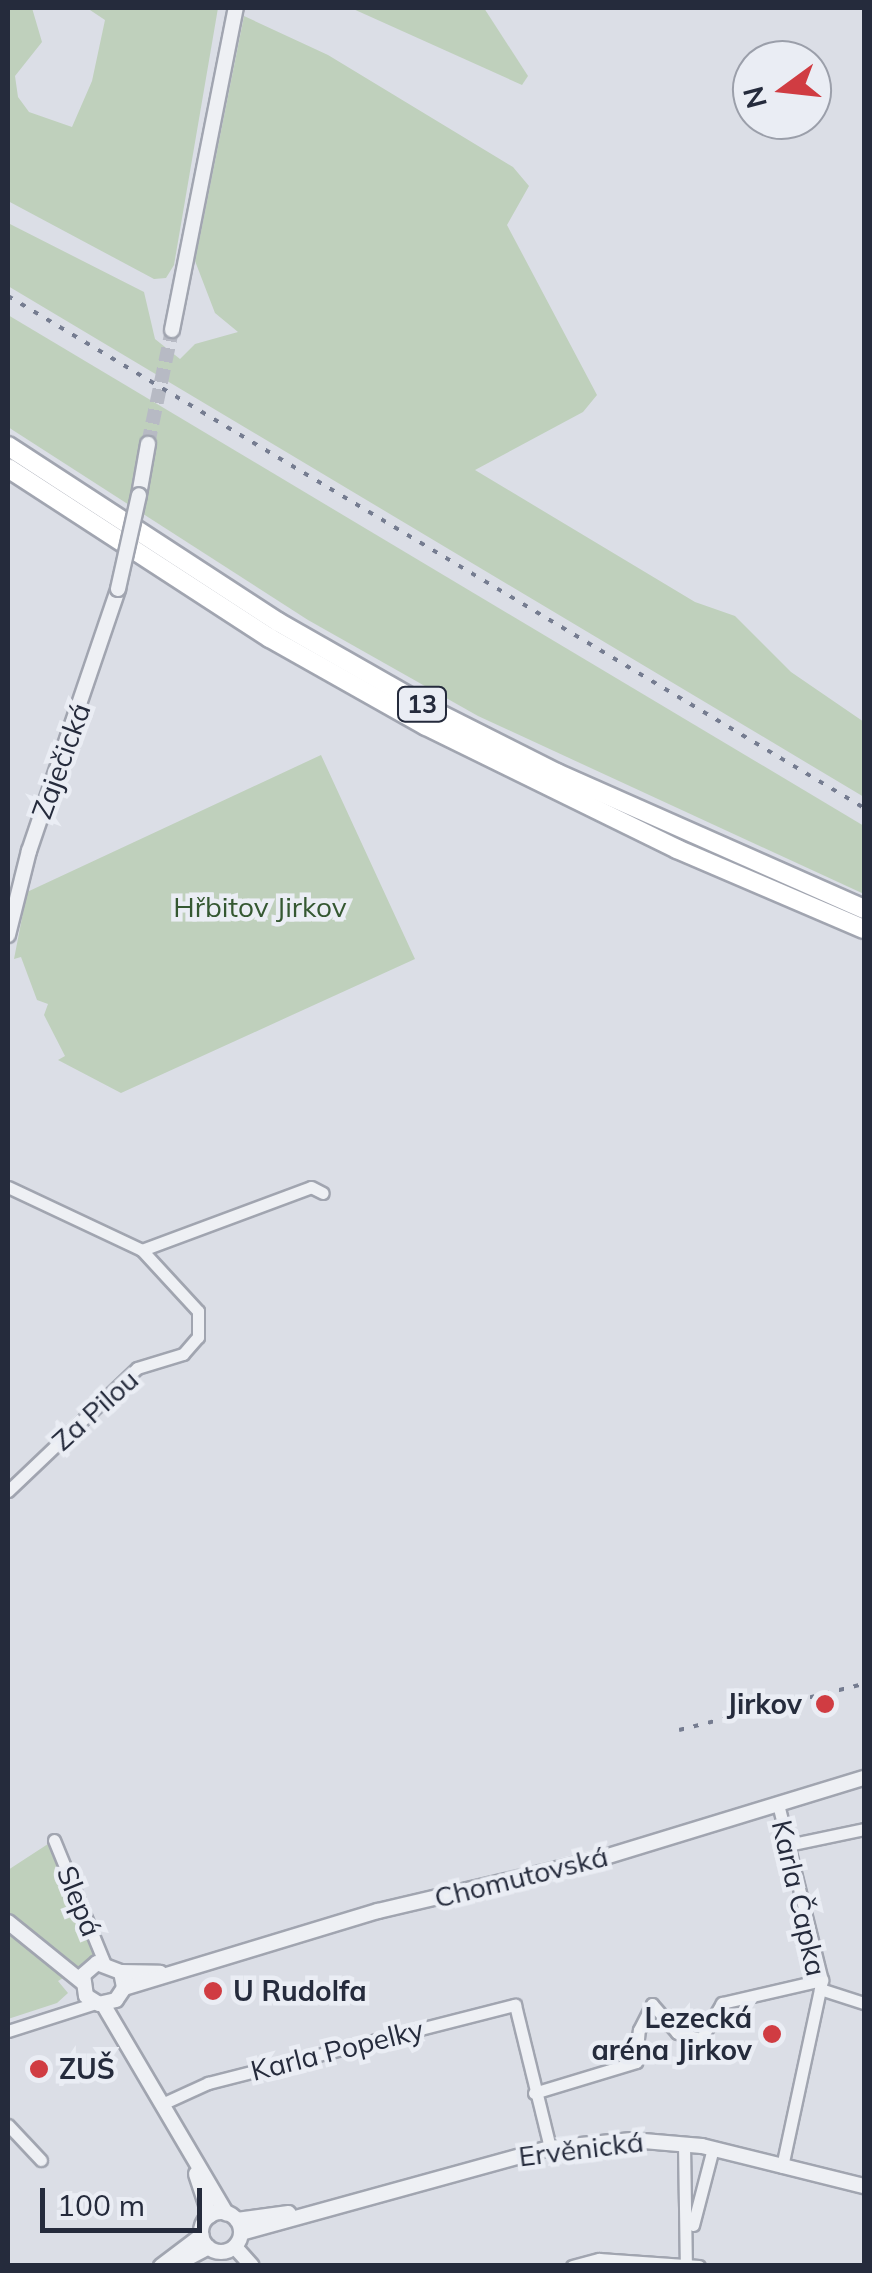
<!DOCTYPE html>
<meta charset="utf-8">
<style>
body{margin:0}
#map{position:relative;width:872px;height:2273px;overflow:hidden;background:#dbdee6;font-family:Mulish,sans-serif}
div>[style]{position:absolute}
.green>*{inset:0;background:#bfd0bc}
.tertiary-tunnel>*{height:14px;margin-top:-7px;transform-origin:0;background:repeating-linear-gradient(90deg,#b7bac4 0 14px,transparent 0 21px)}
.roads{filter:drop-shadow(2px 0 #a1a5b0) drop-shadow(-2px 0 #a1a5b0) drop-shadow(0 2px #a1a5b0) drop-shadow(0 -2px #a1a5b0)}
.minor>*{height:11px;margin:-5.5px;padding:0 5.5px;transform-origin:5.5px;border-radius:5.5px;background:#eef0f4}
.tertiary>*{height:14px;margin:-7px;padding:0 7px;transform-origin:7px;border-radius:7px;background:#eef0f4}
.tertiary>.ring{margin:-7px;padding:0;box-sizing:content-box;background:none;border:14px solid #eef0f4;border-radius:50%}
.trunk>*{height:18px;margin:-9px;padding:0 9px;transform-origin:9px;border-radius:9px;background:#fff}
.rail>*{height:4px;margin-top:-2px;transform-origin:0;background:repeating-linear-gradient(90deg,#757c90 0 5px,transparent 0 15px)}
.bridges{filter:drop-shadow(2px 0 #a1a5b0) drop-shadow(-2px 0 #a1a5b0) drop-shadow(0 2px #a1a5b0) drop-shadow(0 -2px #a1a5b0)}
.tertiary-bridge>*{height:14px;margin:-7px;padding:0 7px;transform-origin:7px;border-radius:7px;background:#eef0f4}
.dots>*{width:28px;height:28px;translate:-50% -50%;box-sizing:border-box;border:5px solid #eaedf4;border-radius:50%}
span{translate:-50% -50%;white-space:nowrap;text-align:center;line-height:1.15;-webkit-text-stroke:9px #eaedf4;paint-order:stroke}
.shield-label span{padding:2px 8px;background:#eaedf4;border:2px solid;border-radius:8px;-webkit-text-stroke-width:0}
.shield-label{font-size:25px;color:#252b3c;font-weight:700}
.street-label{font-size:28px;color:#252b3c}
.park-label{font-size:28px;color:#355832}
.poi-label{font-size:28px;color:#252b3c;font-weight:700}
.right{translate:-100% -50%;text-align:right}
.left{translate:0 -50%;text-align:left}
.frame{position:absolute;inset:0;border:10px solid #252b3c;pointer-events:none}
.north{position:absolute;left:732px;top:40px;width:100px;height:100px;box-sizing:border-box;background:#eaedf4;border:2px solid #9b9faa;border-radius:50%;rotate:255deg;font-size:28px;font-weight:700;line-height:40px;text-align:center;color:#252b3c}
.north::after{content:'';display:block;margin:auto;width:35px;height:45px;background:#d03c42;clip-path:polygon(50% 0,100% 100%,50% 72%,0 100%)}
.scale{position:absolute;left:40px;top:2188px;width:162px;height:45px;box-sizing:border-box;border:5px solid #252b3c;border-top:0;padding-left:12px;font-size:30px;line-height:35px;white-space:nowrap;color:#252b3c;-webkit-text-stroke:8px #eaedf4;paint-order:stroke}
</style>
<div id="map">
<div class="green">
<div style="clip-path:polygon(8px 8px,32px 8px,42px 42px,15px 76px,18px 97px,29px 112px,72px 127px,92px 81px,105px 20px,87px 8px,218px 8px,174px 265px,166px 278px,154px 279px,8px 201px)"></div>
<div style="clip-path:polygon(351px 8px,484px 8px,528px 76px,522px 85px)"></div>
<div style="clip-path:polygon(244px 16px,328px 55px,513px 167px,529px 186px,507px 225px,597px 395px,583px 412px,475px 470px,695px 602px,735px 616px,791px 672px,864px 722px,864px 797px,8px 286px,8px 223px,144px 292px,155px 339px,180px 359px,195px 344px,238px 332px,215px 313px,195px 261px)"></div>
<div style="clip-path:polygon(8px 315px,864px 826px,864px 894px,478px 716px,308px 620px,8px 427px)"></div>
<div style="clip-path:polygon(321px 755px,415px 959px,121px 1093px,58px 1060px,65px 1056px,44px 1015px,48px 1004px,37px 1000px,21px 957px,14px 959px,27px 892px)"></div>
<div style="clip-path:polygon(51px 1842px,99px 1957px,58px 1981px,68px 1993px,57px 2003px,8px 2019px,8px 1870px)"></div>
</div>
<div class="tertiary-tunnel">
<div style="left:148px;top:444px;width:116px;rotate:-78.1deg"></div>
</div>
<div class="roads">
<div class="minor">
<div style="left:8px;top:1187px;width:148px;rotate:25.2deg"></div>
<div style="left:142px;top:1250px;width:180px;rotate:-20.4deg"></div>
<div style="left:311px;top:1187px;width:13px;rotate:27deg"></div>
<div style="left:8px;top:1491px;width:178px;rotate:-43.6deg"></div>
<div style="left:137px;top:1368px;width:48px;rotate:-16.9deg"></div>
<div style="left:183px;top:1354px;width:23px;rotate:-49deg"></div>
<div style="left:198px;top:1337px;width:26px;rotate:-90deg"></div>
<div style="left:198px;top:1311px;width:83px;rotate:-132.6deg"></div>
<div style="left:778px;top:1804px;width:181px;rotate:76deg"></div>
<div style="left:822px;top:1980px;width:191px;rotate:102.1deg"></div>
<div style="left:54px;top:1840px;width:132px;rotate:67.7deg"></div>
<div style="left:788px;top:1845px;width:78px;rotate:-11.9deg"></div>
<div style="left:820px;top:1989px;width:46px;rotate:17.7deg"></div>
<div style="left:8px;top:2031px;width:92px;rotate:-17.7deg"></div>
<div style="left:534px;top:2093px;width:107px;rotate:-16.9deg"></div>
<div style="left:636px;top:2062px;width:32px;rotate:-85deg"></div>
<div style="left:639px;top:2030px;width:29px;rotate:-63deg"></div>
<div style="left:652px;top:2004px;width:38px;rotate:49deg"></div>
<div style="left:677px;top:2033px;width:25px;rotate:14deg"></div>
<div style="left:701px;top:2039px;width:42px;rotate:-59.7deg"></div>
<div style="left:722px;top:2003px;width:103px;rotate:-13deg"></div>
<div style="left:162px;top:2104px;width:51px;rotate:-24.5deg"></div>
<div style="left:208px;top:2083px;width:317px;rotate:-14.3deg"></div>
<div style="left:515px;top:2005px;width:147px;rotate:76.2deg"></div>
<div style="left:8px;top:2125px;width:48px;rotate:46.7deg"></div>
<div style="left:684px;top:2144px;width:122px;rotate:89.1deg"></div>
<div style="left:693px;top:2225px;width:80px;rotate:-75.4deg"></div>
<div style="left:572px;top:2266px;width:28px;rotate:-15deg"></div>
<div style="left:599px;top:2259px;width:100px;rotate:4deg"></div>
</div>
<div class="tertiary">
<div style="left:172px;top:330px;width:328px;rotate:-78.8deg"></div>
<div style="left:139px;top:495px;width:52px;rotate:-80deg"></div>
<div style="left:8px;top:935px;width:87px;rotate:-76deg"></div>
<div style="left:29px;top:851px;width:277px;rotate:-71.2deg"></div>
<div style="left:8px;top:1922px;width:95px;rotate:39deg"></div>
<div style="left:121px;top:1972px;width:16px;rotate:79deg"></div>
<div style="left:124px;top:1988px;width:14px;rotate:124deg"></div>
<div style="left:116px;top:2000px;width:17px;rotate:167deg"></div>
<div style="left:99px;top:2004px;width:15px;rotate:-148deg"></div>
<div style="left:86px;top:1996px;width:21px;rotate:-98deg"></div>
<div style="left:83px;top:1975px;width:18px;rotate:-41deg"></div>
<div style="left:97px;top:1963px;width:26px;rotate:21deg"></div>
<div style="left:121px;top:1972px;width:39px;rotate:1deg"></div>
<div style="left:124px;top:1988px;width:265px;rotate:-16.9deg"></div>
<div style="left:378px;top:1911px;width:220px;rotate:-13.2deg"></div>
<div style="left:592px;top:1861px;width:284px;rotate:-17deg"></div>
<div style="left:103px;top:2004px;width:243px;rotate:59.5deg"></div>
<div style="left:196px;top:2174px;width:44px;rotate:71.6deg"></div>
<div class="ring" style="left:201px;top:2212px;width:26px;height:26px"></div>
<div style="left:237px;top:2220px;width:52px;rotate:-7.7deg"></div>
<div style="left:241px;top:2233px;width:320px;rotate:-15.4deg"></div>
<div style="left:550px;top:2148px;width:82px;rotate:-5.6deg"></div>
<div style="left:632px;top:2140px;width:70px;rotate:4.9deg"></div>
<div style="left:702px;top:2146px;width:167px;rotate:13.9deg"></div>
<div style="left:235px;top:2247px;width:25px;rotate:48deg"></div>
<div style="left:161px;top:2266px;width:51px;rotate:-37.1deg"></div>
<div style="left:173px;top:2266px;width:40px;rotate:-28deg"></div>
</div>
<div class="trunk">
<div style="left:8px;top:446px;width:322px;rotate:33.1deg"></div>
<div style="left:278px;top:622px;width:180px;rotate:29.7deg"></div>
<div style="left:434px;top:711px;width:138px;rotate:26.8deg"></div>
<div style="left:557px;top:773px;width:336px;rotate:23.9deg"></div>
<div style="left:8px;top:468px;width:312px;rotate:33deg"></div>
<div style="left:270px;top:638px;width:179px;rotate:29.4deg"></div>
<div style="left:426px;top:726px;width:280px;rotate:26.1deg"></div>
<div style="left:677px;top:849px;width:203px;rotate:23.2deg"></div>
</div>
</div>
<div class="rail">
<div style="left:8px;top:296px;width:997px;rotate:30.88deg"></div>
<div style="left:679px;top:1730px;width:191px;rotate:-14deg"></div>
</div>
<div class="bridges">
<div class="tertiary-bridge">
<div style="left:118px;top:589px;width:96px;rotate:-77.4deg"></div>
</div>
</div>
<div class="dots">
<div style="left:825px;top:1704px;background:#d03c42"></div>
<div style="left:213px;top:1991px;background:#d03c42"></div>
<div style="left:772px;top:2034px;background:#d03c42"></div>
<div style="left:39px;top:2069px;background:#d03c42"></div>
</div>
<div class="shield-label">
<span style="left:422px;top:704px">13</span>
</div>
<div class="street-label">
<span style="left:61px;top:761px;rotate:-70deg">Zaječická</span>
<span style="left:95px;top:1410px;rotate:-42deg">Za Pilou</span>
<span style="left:521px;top:1877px;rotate:-14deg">Chomutovská</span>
<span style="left:799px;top:1898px;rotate:77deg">Karla Čapka</span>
<span style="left:79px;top:1901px;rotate:68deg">Slepá</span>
<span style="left:337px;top:2050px;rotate:-14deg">Karla Popelky</span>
<span style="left:581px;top:2149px;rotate:-7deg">Ervěnická</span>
</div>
<div class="park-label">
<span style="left:260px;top:907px">Hřbitov Jirkov</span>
</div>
<div class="poi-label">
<span class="right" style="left:802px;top:1704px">Jirkov</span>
<span class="left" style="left:233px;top:1991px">U Rudolfa</span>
<span class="right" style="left:752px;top:2034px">Lezecká<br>aréna Jirkov</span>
<span class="left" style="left:59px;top:2069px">ZUŠ</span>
</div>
<div class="frame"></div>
<div class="north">N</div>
<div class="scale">100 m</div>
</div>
